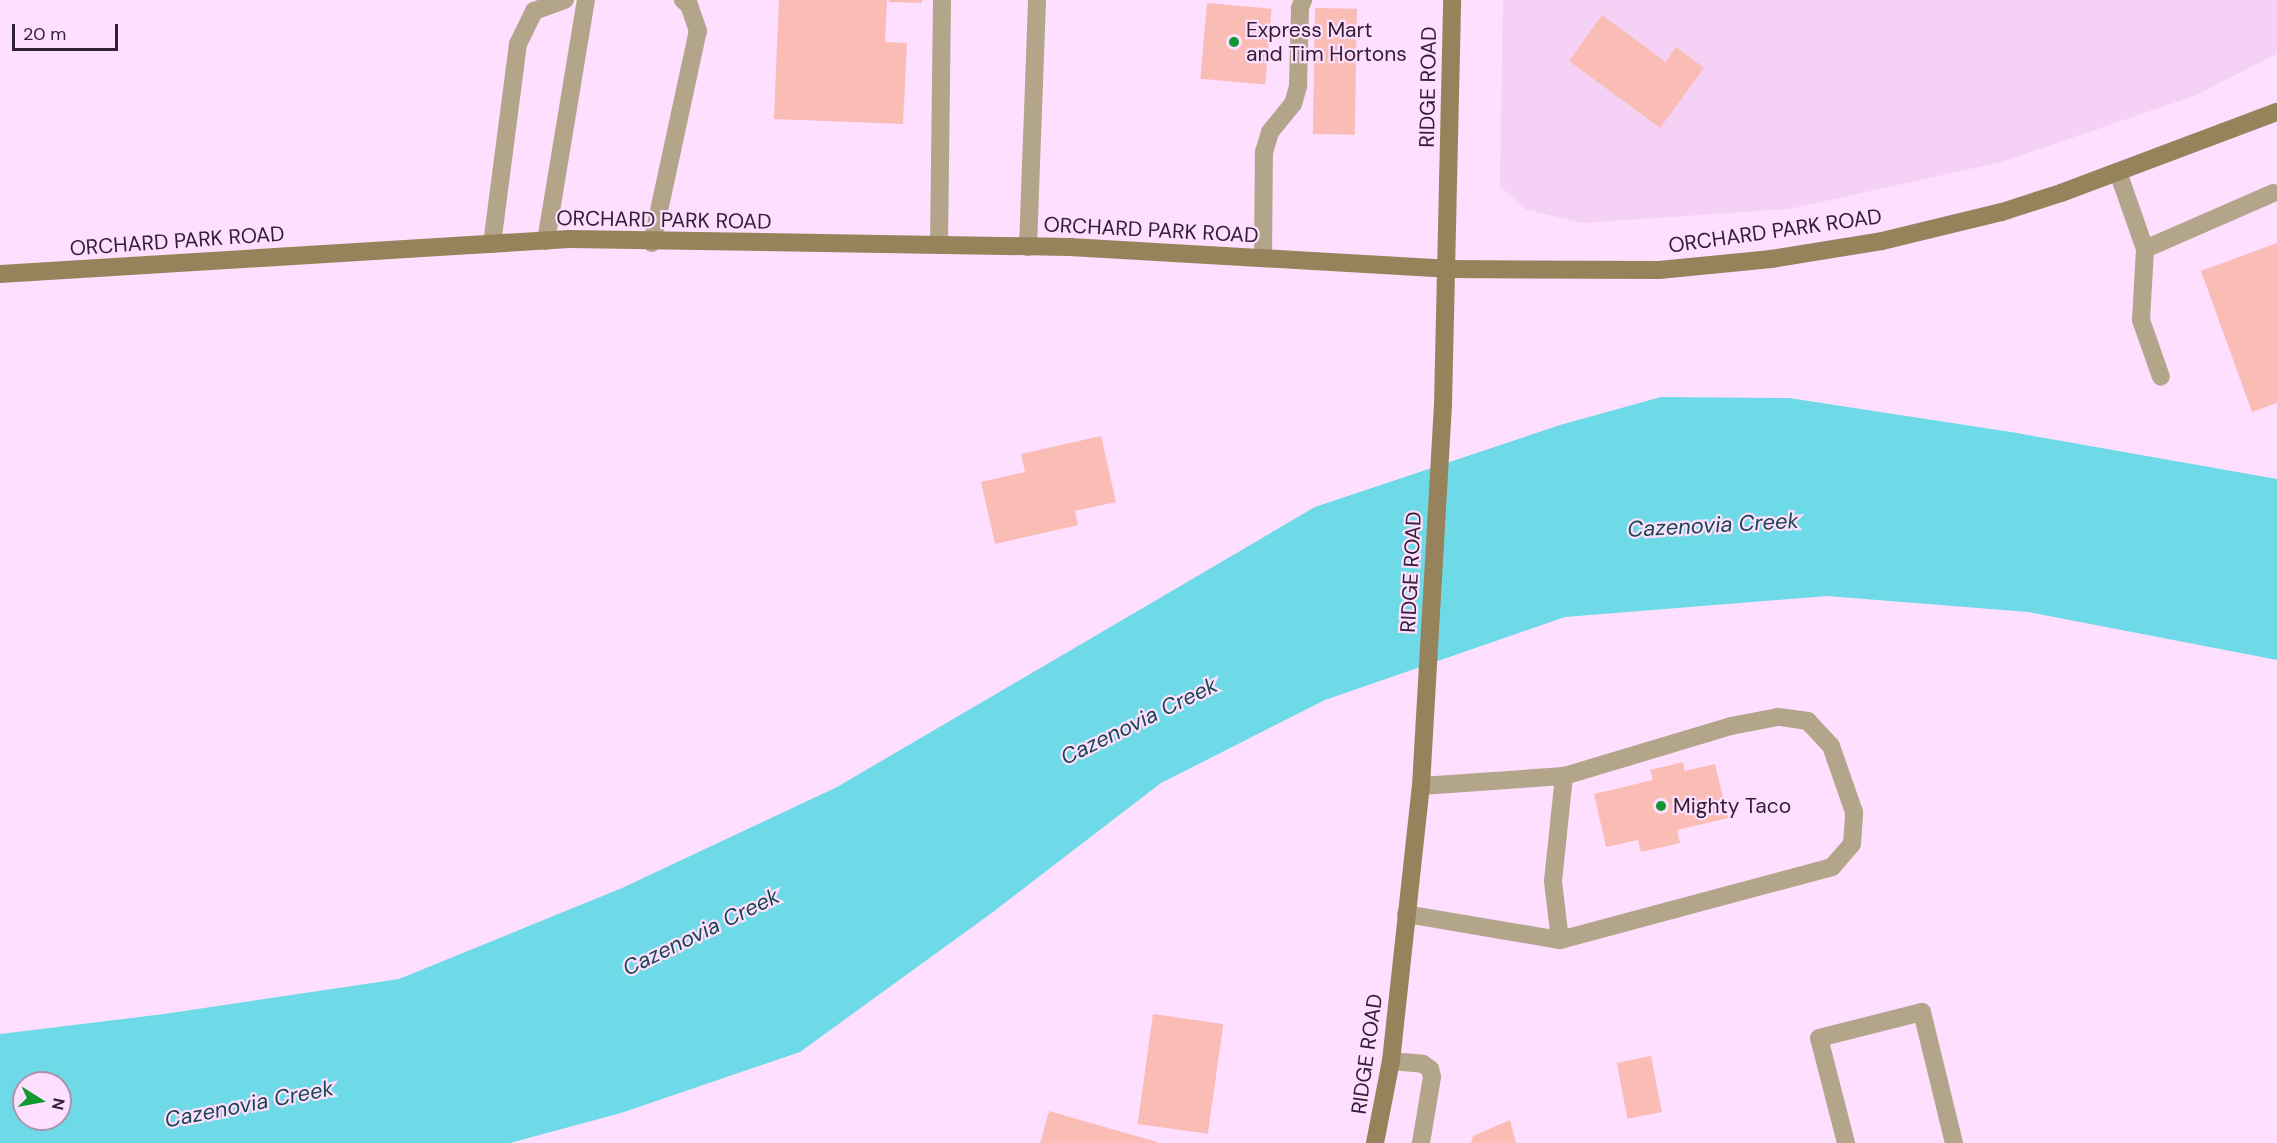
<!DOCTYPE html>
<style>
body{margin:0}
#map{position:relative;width:2277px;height:1143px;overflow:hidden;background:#fedfff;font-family:"DM Sans",sans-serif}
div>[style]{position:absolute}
.built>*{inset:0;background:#f4d1f5}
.water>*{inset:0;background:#6edae7}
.building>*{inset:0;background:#fabdb6;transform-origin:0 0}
.lane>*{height:18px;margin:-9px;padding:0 9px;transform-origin:9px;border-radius:9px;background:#b2a58a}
.secondary>*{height:18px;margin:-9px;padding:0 9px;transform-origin:9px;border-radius:9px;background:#97835b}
.dots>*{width:16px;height:16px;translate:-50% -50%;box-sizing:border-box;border:3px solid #fedfff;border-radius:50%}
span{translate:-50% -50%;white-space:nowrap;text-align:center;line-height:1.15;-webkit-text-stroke:4.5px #fedfff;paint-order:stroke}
.poi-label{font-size:21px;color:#332034}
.left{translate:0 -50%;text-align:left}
.street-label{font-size:21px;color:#332034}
.water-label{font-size:22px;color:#17484e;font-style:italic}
.north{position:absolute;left:12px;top:1071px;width:60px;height:60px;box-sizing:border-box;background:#fedfff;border:2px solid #ad93ae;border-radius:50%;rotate:101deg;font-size:16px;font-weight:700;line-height:24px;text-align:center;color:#332034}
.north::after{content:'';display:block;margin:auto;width:21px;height:27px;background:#0f9930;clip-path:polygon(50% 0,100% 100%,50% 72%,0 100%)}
.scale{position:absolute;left:12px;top:24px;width:106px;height:27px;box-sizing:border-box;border:3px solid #332034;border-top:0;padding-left:8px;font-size:18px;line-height:21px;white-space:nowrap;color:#332034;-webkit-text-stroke:4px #fedfff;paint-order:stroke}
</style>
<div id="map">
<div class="built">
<div style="clip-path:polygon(1503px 0,2277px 0,2277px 54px,2194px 96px,2001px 162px,1789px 209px,1582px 223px,1525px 209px,1500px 186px)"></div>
</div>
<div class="water">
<div style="clip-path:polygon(evenodd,1661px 397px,1789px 398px,2011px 432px,2277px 479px,2277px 660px,2028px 612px,1827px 596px,1565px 617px,1325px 700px,1161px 783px,993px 912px,800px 1052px,621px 1113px,510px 1143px,0 1143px,0 1034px,164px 1014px,399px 979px,622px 888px,837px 787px,1315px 507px,1560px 425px,1661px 397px,24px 1083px,60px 1083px,60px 1119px,24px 1119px,24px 1083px)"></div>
</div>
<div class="building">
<div style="clip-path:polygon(779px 0,887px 0,885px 42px,907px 43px,903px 124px,774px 119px)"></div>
<div style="clip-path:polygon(889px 0,922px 0,922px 3px,889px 2px)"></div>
<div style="left:1207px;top:3px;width:65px;height:76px;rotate:5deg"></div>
<div style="left:1315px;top:8px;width:42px;height:126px;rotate:1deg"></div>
<div style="clip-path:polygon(1602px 15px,1666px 62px,1676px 47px,1704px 68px,1660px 128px,1569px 61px)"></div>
<div style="clip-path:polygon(2277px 243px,2277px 403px,2252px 412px,2201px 271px)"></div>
<div style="clip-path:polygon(1101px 436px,1116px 502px,1075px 511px,1078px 525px,995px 544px,981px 482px,1025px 472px,1021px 454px)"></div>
<div style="clip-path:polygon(1683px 762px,1685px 771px,1715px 764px,1728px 818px,1677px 830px,1680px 843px,1641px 852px,1638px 840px,1606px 847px,1594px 794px,1653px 780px,1650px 770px)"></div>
<div style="left:1153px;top:1014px;width:71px;height:111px;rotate:8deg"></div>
<div style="left:1651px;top:1056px;width:57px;height:35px;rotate:79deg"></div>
<div style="clip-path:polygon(1049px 1111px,1157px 1142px,1157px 1143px,1040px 1143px)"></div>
<div style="clip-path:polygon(1510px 1120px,1516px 1143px,1471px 1143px,1473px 1136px)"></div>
</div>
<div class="lane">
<div style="left:2118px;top:172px;width:82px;rotate:70.7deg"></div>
<div style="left:2145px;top:249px;width:71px;rotate:93.2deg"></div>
<div style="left:2141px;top:320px;width:60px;rotate:70.7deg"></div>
<div style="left:546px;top:241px;width:244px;rotate:-80.6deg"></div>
<div style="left:652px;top:243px;width:217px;rotate:-77.8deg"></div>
<div style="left:698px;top:31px;width:28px;rotate:-109deg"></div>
<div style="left:689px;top:5px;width:8px;rotate:-140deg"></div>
<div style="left:492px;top:244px;width:202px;rotate:-82.6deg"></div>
<div style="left:518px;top:44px;width:37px;rotate:-64deg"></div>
<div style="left:534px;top:11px;width:33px;rotate:-20deg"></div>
<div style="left:939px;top:245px;width:245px;rotate:-89.3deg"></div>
<div style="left:1028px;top:247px;width:247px;rotate:-87.9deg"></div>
<div style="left:2145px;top:249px;width:140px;rotate:-23.6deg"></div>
<div style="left:1263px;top:258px;width:106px;rotate:-89.5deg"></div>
<div style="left:1264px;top:152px;width:21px;rotate:-73deg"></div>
<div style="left:1270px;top:132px;width:36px;rotate:-51deg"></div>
<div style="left:1293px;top:104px;width:19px;rotate:-74deg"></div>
<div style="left:1298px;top:86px;width:78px;rotate:-88.5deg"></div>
<div style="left:1300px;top:8px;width:9px;rotate:-69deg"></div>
<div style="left:1406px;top:914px;width:156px;rotate:9.6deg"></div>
<div style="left:1560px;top:940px;width:282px;rotate:-15deg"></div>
<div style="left:1832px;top:867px;width:30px;rotate:-49deg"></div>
<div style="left:1852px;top:844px;width:32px;rotate:-86deg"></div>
<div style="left:1854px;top:812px;width:70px;rotate:-109.2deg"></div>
<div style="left:1831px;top:746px;width:34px;rotate:-133deg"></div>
<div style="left:1808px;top:721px;width:30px;rotate:-172deg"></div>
<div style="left:1778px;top:717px;width:48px;rotate:169.2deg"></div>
<div style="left:1731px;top:726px;width:174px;rotate:163.3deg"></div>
<div style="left:1564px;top:776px;width:143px;rotate:176deg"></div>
<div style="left:1560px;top:940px;width:59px;rotate:-96.8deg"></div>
<div style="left:1553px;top:881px;width:106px;rotate:-84deg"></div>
<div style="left:1391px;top:1061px;width:32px;rotate:5deg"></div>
<div style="left:1423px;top:1064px;width:9px;rotate:36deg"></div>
<div style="left:1430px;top:1069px;width:8px;rotate:76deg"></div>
<div style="left:1432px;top:1077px;width:67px;rotate:99.5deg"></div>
<div style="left:1846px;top:1143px;width:108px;rotate:-104.4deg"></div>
<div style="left:1819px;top:1038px;width:106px;rotate:-14.2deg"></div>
<div style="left:1922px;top:1012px;width:135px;rotate:76.3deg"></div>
</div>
<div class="secondary">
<div style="left:0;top:274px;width:570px;rotate:-3.52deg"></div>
<div style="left:569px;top:239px;width:501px;rotate:0.91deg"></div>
<div style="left:1070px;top:247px;width:378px;rotate:3.3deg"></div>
<div style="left:1447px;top:269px;width:212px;rotate:0.3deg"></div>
<div style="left:1659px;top:270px;width:113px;rotate:-5.6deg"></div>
<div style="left:1771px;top:259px;width:112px;rotate:-9.2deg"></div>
<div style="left:1882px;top:241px;width:123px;rotate:-13.6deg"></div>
<div style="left:2002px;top:212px;width:62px;rotate:-17.9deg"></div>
<div style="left:2061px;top:193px;width:231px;rotate:-20.6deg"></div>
<div style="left:1375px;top:1143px;width:84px;rotate:-79deg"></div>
<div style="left:1391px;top:1061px;width:277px;rotate:-83.8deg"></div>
<div style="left:1421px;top:786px;width:383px;rotate:-86.7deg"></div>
<div style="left:1443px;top:404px;width:404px;rotate:-88.7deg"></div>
</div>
<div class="dots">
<div style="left:1234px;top:42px;background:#0f9930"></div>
<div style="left:1661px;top:806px;background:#0f9930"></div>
</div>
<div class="poi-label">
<span class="left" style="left:1246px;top:42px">Express Mart<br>and Tim Hortons</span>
<span class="left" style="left:1673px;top:806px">Mighty Taco</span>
</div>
<div class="street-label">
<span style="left:1428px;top:87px;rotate:-89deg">RIDGE ROAD</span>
<span style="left:664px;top:220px;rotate:1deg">ORCHARD PARK ROAD</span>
<span style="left:1151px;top:230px;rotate:3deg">ORCHARD PARK ROAD</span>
<span style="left:1775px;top:231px;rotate:-8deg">ORCHARD PARK ROAD</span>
<span style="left:177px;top:241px;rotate:-4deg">ORCHARD PARK ROAD</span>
<span style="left:1411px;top:572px;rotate:-87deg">RIDGE ROAD</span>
<span style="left:1367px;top:1054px;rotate:-82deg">RIDGE ROAD</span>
</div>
<div class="water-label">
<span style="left:1713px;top:525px;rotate:-3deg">Cazenovia Creek</span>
<span style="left:1139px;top:721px;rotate:-26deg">Cazenovia Creek</span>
<span style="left:701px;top:932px;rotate:-26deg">Cazenovia Creek</span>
<span style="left:249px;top:1104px;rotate:-11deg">Cazenovia Creek</span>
</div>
<div class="north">N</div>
<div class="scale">20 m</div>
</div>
